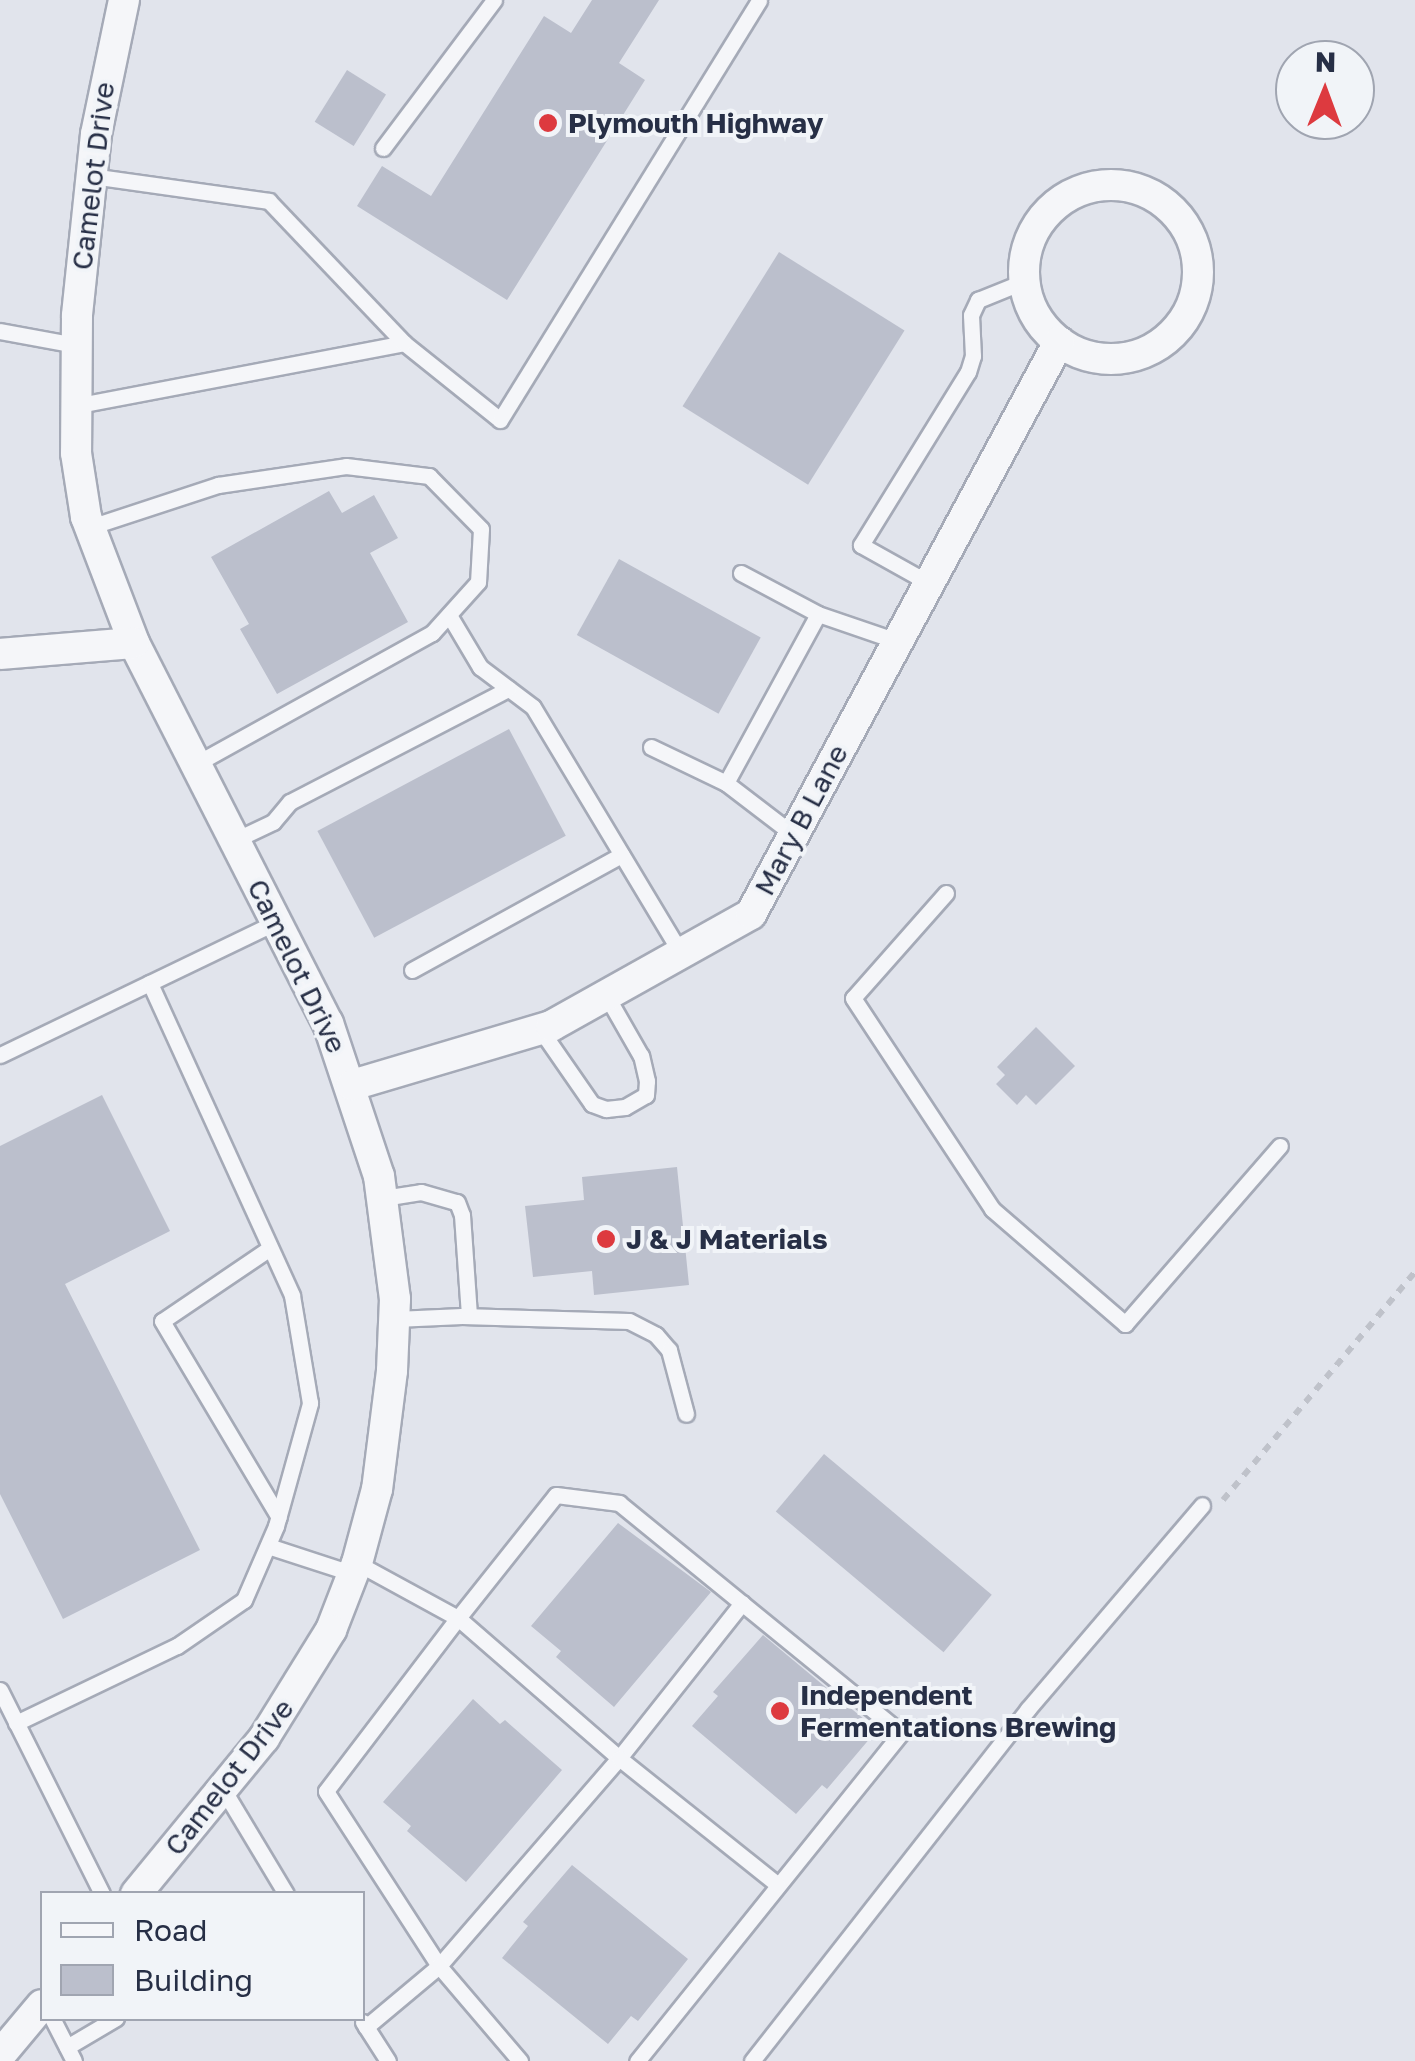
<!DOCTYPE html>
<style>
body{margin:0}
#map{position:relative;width:1415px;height:2061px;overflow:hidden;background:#e1e4ec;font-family:"Golos Text",sans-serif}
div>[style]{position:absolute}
.building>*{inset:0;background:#bbbfcc;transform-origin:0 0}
.path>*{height:6px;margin-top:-3px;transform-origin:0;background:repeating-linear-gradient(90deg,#bfc2ca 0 8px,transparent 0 16px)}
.roads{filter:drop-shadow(2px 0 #a5aab7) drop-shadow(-2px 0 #a5aab7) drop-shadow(0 2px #a5aab7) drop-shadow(0 -2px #a5aab7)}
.service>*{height:15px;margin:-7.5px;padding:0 7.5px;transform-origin:7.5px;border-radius:7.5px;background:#f5f6f9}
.minor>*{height:30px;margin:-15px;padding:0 15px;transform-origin:15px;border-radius:15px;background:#f5f6f9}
.minor>.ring{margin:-15px;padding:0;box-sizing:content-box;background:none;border:30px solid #f5f6f9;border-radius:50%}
.dots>*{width:28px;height:28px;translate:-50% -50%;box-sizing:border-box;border:5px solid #f1f4f8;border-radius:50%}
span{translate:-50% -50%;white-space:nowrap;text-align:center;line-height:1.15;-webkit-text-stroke:8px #f1f4f8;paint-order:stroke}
.poi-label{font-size:28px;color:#272f46;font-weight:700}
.left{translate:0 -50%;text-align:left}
.street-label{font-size:28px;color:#272f46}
.legend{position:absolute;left:40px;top:1891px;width:325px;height:130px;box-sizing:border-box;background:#f1f4f8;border:2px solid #a0a5b1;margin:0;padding:12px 18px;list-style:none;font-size:30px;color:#272f46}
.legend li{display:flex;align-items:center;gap:20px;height:50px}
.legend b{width:50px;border:2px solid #a0a5b1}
.north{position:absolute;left:1275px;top:40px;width:100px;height:100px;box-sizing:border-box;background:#f1f4f8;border:2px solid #a0a5b1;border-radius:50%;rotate:1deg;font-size:28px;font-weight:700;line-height:40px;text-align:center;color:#272f46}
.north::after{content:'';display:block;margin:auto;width:35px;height:45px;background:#dd3a3f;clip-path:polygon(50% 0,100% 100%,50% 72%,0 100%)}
</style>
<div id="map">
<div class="building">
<div style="clip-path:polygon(592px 0,659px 0,619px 63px,645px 80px,507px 300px,357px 206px,382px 166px,431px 196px,544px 16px,571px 33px)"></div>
<div style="left:347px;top:70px;width:46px;height:61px;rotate:32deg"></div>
<div style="left:779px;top:252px;width:148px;height:182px;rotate:32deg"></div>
<div style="clip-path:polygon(329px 491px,342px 513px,374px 495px,398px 538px,370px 553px,408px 622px,277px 694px,240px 629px,249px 624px,211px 557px)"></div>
<div style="left:619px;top:559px;width:162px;height:87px;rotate:29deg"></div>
<div style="left:509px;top:729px;width:121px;height:217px;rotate:62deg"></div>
<div style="clip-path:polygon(1036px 1027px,1075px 1066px,1036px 1105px,1026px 1095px,1017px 1105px,996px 1084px,1005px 1075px,997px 1067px)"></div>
<div style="clip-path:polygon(102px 1095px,170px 1231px,65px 1284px,200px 1550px,63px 1619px,0 1494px,0 1146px)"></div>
<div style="clip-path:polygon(677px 1167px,689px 1285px,594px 1295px,592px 1271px,533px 1277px,525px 1206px,584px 1200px,582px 1177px)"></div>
<div style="left:824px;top:1454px;width:219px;height:75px;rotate:40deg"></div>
<div style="clip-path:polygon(618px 1523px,711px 1592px,614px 1707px,556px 1657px,561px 1651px,531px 1626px)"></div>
<div style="clip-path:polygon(763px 1635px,877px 1730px,827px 1789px,822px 1785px,796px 1814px,692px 1726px,718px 1696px,713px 1692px)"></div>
<div style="clip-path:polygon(473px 1699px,500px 1724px,505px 1720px,562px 1770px,466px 1882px,407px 1831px,411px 1826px,383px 1802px)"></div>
<div style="clip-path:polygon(572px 1865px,688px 1959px,638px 2021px,631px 2016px,608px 2044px,502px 1958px,528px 1926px,523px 1922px)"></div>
</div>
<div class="path">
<div style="left:1223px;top:1500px;width:298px;rotate:-49.9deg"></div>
</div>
<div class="roads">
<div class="service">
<div style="left:383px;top:148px;width:185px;rotate:-53.1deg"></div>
<div style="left:0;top:331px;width:77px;rotate:10.4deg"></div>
<div style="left:404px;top:343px;width:123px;rotate:38.7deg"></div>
<div style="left:500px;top:420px;width:493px;rotate:-58.3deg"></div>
<div style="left:74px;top:406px;width:336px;rotate:-10.8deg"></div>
<div style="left:404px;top:343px;width:196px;rotate:-133.6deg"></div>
<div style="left:269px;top:201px;width:180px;rotate:-172deg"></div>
<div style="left:90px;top:527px;width:135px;rotate:-18.2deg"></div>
<div style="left:218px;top:485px;width:129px;rotate:-8.4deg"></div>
<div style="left:346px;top:466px;width:84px;rotate:6.9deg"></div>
<div style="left:429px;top:476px;width:74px;rotate:45.5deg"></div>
<div style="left:481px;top:529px;width:53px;rotate:93.2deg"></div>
<div style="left:478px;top:582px;width:69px;rotate:132deg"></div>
<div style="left:432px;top:633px;width:270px;rotate:151deg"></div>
<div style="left:741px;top:573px;width:87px;rotate:28deg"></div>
<div style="left:818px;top:614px;width:83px;rotate:18.9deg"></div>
<div style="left:929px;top:583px;width:78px;rotate:-150.8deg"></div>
<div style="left:861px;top:545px;width:203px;rotate:-58.3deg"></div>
<div style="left:968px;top:372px;width:17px;rotate:-73deg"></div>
<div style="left:973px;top:356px;width:41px;rotate:-92.8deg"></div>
<div style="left:971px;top:315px;width:17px;rotate:-65deg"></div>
<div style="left:978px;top:300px;width:51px;rotate:-22deg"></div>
<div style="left:449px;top:615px;width:61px;rotate:59.2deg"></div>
<div style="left:480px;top:667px;width:66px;rotate:37deg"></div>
<div style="left:533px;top:707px;width:287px;rotate:59deg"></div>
<div style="left:651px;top:747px;width:83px;rotate:25.6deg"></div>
<div style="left:726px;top:783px;width:86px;rotate:37.4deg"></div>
<div style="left:726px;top:783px;width:192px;rotate:-61.4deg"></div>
<div style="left:235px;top:840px;width:42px;rotate:-25.3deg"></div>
<div style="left:273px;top:822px;width:26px;rotate:-50deg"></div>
<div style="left:290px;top:802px;width:246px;rotate:-27.4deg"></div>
<div style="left:946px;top:893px;width:140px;rotate:131.5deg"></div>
<div style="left:853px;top:998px;width:253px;rotate:56.6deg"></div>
<div style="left:992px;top:1209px;width:176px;rotate:40.8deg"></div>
<div style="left:1125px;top:1324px;width:236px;rotate:-49deg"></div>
<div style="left:412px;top:970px;width:239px;rotate:-28.8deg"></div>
<div style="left:540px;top:1029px;width:91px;rotate:55.3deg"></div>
<div style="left:592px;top:1104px;width:15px;rotate:20deg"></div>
<div style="left:606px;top:1109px;width:19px;rotate:-6deg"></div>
<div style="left:625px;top:1107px;width:24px;rotate:-30deg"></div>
<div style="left:646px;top:1095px;width:14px;rotate:-86deg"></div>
<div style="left:647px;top:1081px;width:26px;rotate:-103deg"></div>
<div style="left:641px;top:1056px;width:70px;rotate:-119.8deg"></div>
<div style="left:0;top:1055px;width:306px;rotate:-25.7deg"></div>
<div style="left:383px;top:1198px;width:38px;rotate:-9deg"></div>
<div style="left:421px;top:1192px;width:37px;rotate:16deg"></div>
<div style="left:457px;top:1202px;width:14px;rotate:69deg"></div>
<div style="left:462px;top:1215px;width:101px;rotate:86deg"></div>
<div style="left:270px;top:1248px;width:130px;rotate:145.9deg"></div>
<div style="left:162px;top:1321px;width:228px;rotate:59.2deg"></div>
<div style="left:395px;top:1319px;width:67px;rotate:-2.6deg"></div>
<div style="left:462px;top:1316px;width:167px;rotate:1.7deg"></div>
<div style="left:629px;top:1321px;width:30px;rotate:27deg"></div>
<div style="left:656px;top:1335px;width:20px;rotate:49deg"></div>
<div style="left:669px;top:1350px;width:66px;rotate:75.1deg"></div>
<div style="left:268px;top:1546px;width:90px;rotate:18deg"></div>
<div style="left:357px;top:1563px;width:115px;rotate:28.6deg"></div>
<div style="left:458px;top:1618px;width:157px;rotate:-51.5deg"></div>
<div style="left:556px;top:1495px;width:64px;rotate:7.2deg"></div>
<div style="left:619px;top:1503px;width:364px;rotate:39.2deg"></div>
<div style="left:901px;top:1733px;width:421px;rotate:128.8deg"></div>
<div style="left:742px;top:1603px;width:198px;rotate:128.4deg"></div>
<div style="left:619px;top:1758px;width:275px;rotate:130.9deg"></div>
<div style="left:439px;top:1966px;width:208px;rotate:-122.9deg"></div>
<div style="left:326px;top:1791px;width:218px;rotate:-52.7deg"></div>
<div style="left:458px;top:1618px;width:213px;rotate:41deg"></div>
<div style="left:619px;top:1758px;width:203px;rotate:38.6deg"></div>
<div style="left:0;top:1690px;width:228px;rotate:63.4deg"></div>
<div style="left:16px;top:1723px;width:178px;rotate:-25.6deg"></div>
<div style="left:177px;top:1646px;width:81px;rotate:-34.5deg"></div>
<div style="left:244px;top:1600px;width:81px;rotate:-66.6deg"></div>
<div style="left:276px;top:1526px;width:128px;rotate:-74.5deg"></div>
<div style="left:310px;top:1403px;width:109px;rotate:-99.5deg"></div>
<div style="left:292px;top:1295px;width:343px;rotate:-114.5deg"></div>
<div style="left:223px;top:1789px;width:122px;rotate:59deg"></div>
<div style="left:52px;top:2018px;width:48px;rotate:62.9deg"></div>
<div style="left:363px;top:2022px;width:46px;rotate:57.3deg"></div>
<div style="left:366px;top:2027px;width:95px;rotate:-39.9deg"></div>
<div style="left:439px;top:1966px;width:125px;rotate:49.5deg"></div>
<div style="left:67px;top:2047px;width:57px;rotate:-30.6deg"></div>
<div style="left:752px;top:2061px;width:447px;rotate:-51.9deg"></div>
<div style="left:1028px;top:1709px;width:268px;rotate:-49.5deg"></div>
</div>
<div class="minor">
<div style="left:124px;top:0;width:137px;rotate:101.8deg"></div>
<div style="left:96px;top:134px;width:183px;rotate:96deg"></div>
<div style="left:77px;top:316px;width:137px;rotate:90.4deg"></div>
<div style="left:76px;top:453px;width:65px;rotate:81.1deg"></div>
<div style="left:86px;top:517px;width:135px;rotate:69.1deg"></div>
<div style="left:134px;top:643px;width:427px;rotate:63deg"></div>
<div style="left:328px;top:1023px;width:161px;rotate:71.6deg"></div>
<div style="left:379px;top:1176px;width:124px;rotate:82.6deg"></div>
<div style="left:395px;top:1299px;width:72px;rotate:92.4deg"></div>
<div style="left:392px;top:1371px;width:119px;rotate:97.2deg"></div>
<div style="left:377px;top:1489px;width:77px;rotate:105.1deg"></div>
<div style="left:357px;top:1563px;width:72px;rotate:111.2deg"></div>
<div style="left:331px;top:1630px;width:127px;rotate:121.8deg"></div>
<div style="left:264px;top:1738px;width:202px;rotate:129.4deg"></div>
<div class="ring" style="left:1024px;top:185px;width:144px;height:144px"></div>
<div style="left:0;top:654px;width:134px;rotate:-4.7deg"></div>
<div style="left:352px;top:1085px;width:208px;rotate:-16.5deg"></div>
<div style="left:551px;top:1026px;width:229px;rotate:-29.2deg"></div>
<div style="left:751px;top:914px;width:650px;rotate:-61.7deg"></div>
<div style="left:0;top:2055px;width:65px;rotate:-50deg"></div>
</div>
</div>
<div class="dots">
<div style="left:548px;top:123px;background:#dd3a3f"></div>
<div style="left:606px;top:1239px;background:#dd3a3f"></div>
<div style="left:780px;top:1711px;background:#dd3a3f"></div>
</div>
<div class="poi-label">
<span class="left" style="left:568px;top:123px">Plymouth Highway</span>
<span class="left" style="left:626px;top:1239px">J &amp; J Materials</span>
<span class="left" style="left:800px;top:1711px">Independent<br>Fermentations Brewing</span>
</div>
<div class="street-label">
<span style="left:93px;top:176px;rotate:-83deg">Camelot Drive</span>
<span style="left:801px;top:820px;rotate:-62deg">Mary B Lane</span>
<span style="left:297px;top:966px;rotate:64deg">Camelot Drive</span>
<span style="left:229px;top:1777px;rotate:-52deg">Camelot Drive</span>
</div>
<ul class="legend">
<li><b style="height:12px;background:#f5f6f9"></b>Road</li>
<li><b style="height:28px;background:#bbbfcc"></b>Building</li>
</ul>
<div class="north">N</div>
</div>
